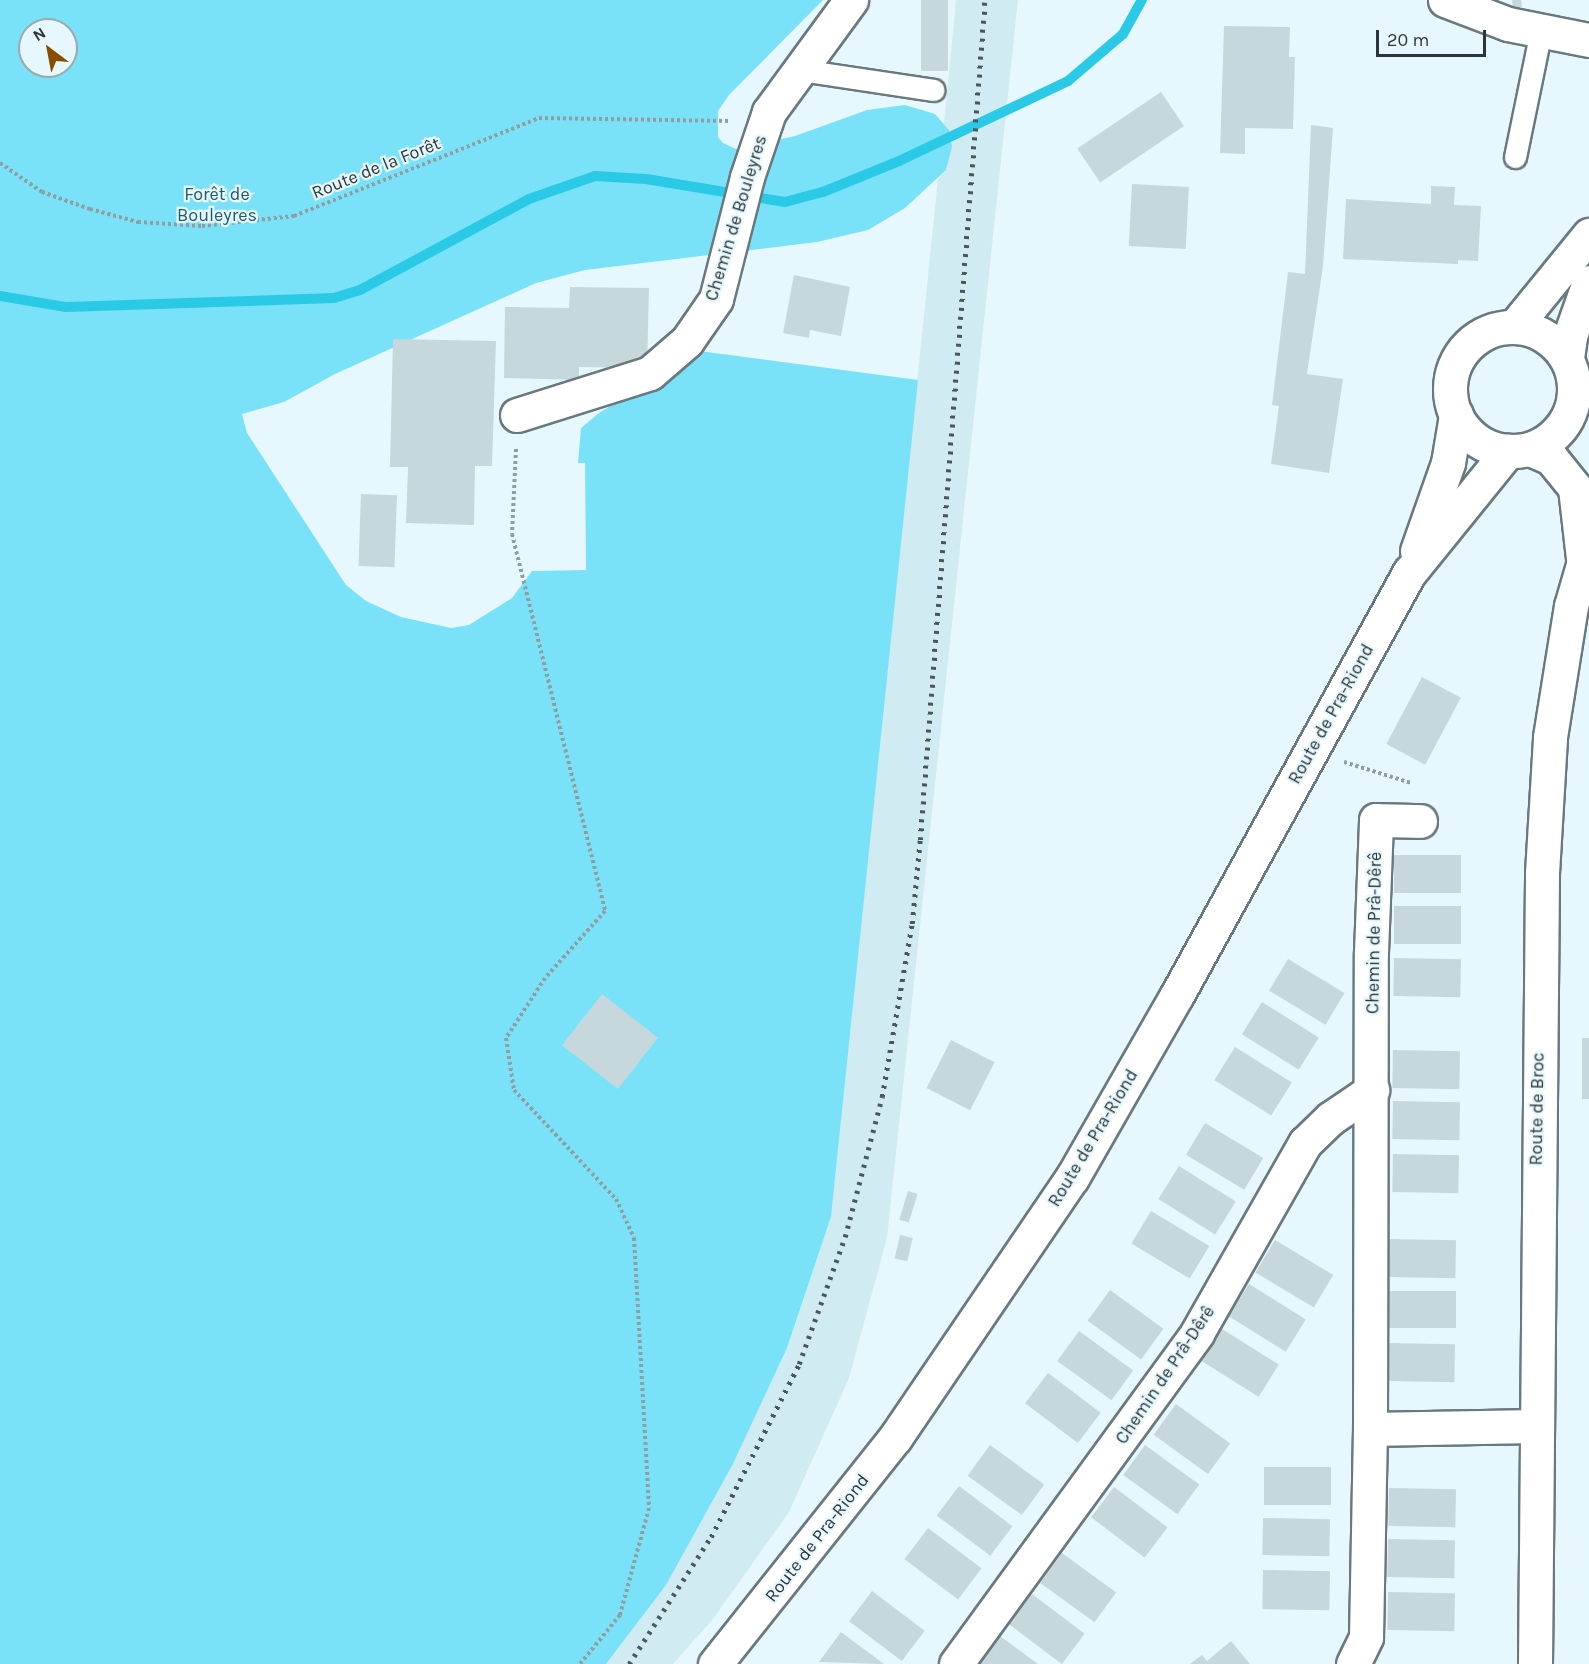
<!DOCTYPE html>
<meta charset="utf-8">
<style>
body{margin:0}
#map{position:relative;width:1589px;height:1664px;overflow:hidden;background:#e6f8fd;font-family:Karla,sans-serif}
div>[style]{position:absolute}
.built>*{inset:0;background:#d1ebf2}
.green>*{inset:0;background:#7ae2f8}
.stream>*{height:10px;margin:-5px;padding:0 5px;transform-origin:5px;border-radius:5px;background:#2acae7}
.building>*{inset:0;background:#c6d8dc;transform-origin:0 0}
.path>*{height:4px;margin-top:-2px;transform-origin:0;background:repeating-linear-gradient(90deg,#909da1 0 3px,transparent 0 6px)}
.roads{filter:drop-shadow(2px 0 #69797d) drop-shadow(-2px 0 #69797d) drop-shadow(0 2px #69797d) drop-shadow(0 -2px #69797d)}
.service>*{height:21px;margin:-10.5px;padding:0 10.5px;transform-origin:10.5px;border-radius:10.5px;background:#fff}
.minor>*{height:33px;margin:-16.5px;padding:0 16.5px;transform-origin:16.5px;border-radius:16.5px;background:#fff}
.secondary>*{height:33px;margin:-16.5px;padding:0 16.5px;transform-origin:16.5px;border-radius:16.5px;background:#fff}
.secondary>.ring{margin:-16.5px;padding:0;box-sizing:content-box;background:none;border:33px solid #fff;border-radius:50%}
.rail>*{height:4.5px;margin-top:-2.25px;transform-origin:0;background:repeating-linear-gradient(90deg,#4c5557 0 3px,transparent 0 9px)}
span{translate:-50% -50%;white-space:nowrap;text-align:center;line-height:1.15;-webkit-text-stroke:4.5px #e6f8fd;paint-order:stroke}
.street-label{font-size:18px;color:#2e3537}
.park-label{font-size:18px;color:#1f5b67}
.north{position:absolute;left:18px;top:18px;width:60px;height:60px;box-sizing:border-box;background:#e6f8fd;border:2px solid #9caaae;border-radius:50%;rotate:328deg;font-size:16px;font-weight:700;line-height:24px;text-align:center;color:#2e3537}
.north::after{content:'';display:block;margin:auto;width:21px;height:27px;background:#874e02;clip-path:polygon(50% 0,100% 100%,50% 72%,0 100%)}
.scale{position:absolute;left:1376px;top:30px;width:110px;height:27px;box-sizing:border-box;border:3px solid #2e3537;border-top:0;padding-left:8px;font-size:18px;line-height:21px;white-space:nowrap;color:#2e3537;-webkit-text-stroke:4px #e6f8fd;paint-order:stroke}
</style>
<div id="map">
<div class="built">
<div style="clip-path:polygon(956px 0,1018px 0,887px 1238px,849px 1378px,789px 1512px,713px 1619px,673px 1664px,606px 1664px,666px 1584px,733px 1464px,787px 1348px,831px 1217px,938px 179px,946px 170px,949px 130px,944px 124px)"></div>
</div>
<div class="green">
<div style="clip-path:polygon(evenodd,0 0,823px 0,729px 95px,718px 111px,718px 137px,723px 143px,736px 149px,795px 136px,867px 110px,905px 105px,935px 114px,949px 130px,952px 147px,946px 170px,905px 208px,868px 230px,817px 242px,585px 270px,536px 283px,335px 374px,284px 402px,242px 414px,247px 433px,346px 585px,366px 601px,401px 617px,451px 628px,469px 625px,512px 598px,532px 571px,586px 570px,585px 463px,578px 463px,581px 428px,599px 413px,699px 351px,918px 380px,831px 1217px,787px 1348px,733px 1464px,666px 1585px,606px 1664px,0 1664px,0 0,30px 30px,66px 30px,66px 66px,30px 66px,30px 30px)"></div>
</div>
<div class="stream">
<div style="left:0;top:296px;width:67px;rotate:9.5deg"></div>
<div style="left:66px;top:307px;width:268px;rotate:-1.9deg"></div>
<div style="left:334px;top:298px;width:27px;rotate:-17deg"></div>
<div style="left:360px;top:290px;width:192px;rotate:-28.3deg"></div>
<div style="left:529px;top:199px;width:70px;rotate:-19.2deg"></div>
<div style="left:595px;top:176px;width:51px;rotate:3.4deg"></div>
<div style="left:646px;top:179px;width:141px;rotate:9.4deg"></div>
<div style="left:785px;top:202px;width:39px;rotate:-15deg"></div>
<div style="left:823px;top:192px;width:82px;rotate:-22.2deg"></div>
<div style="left:899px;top:161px;width:187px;rotate:-25.3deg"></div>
<div style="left:1068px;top:81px;width:72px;rotate:-40.5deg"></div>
<div style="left:1123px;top:34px;width:39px;rotate:-61deg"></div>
</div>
<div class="building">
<div style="left:921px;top:0;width:27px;height:71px"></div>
<div style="clip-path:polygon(1512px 0,1521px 0,1522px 7px,1513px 7px)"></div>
<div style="clip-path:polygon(1224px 26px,1290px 27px,1289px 57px,1295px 57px,1293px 129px,1245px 128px,1245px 154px,1220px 153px)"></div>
<div style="left:1161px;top:92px;width:41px;height:101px;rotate:56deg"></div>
<div style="clip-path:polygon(1311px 125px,1333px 128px,1323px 266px,1307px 374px,1343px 379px,1329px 473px,1271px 464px,1279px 406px,1272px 405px,1288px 272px,1305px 274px)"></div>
<div style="left:1132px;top:184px;width:57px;height:62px;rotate:3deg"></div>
<div style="clip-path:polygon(1431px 186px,1455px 187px,1454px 205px,1481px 206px,1478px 261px,1458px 260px,1458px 264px,1343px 259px,1346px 199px,1431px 204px)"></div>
<div style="clip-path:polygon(794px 275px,850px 287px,841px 336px,810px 330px,809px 338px,783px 333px)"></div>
<div style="clip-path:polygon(570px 287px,649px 288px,647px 368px,579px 367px,579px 380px,504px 378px,505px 307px,569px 308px)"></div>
<div style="clip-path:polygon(393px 339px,496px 341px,492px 466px,475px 466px,474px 525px,406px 523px,408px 467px,390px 467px)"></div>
<div style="left:361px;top:494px;width:36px;height:72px;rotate:2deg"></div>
<div style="left:1422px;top:677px;width:44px;height:76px;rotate:28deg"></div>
<div style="left:1394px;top:855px;width:67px;height:38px"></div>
<div style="left:1394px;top:906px;width:67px;height:38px"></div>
<div style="left:1394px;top:958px;width:67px;height:38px;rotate:1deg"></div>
<div style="left:1288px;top:959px;width:66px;height:37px;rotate:31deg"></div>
<div style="left:602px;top:994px;width:71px;height:65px;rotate:38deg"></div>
<div style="left:1262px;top:1002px;width:67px;height:38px;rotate:32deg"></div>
<div style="left:1582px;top:1038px;width:7px;height:61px"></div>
<div style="left:951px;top:1040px;width:49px;height:54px;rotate:27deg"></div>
<div style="left:1235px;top:1047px;width:67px;height:39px;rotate:32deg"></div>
<div style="left:1393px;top:1050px;width:67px;height:38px;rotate:1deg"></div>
<div style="left:1393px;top:1101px;width:67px;height:38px;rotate:1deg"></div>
<div style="left:1205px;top:1123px;width:68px;height:37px;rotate:31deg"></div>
<div style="left:1393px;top:1154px;width:66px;height:38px;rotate:1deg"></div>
<div style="left:1179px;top:1166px;width:67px;height:39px;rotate:32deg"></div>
<div style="left:908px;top:1191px;width:10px;height:30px;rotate:17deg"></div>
<div style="left:1151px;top:1211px;width:68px;height:38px;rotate:31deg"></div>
<div style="left:900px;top:1235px;width:13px;height:24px;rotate:13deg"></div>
<div style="left:1389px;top:1239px;width:67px;height:38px;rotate:1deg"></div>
<div style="left:1275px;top:1240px;width:68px;height:38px;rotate:31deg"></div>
<div style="left:1249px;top:1284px;width:67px;height:38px;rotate:32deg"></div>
<div style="left:1110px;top:1290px;width:66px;height:38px;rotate:36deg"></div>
<div style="left:1389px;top:1291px;width:67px;height:37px"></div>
<div style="left:1222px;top:1329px;width:67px;height:38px;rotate:32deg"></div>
<div style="left:1079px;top:1331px;width:67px;height:37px;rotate:36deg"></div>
<div style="left:1389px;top:1343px;width:66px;height:38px;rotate:1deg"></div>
<div style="left:1048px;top:1373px;width:66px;height:38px;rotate:37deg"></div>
<div style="left:1176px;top:1404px;width:67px;height:38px;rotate:36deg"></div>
<div style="left:990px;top:1445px;width:67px;height:38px;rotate:36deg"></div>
<div style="left:1145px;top:1445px;width:67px;height:37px;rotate:36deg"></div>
<div style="left:1264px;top:1467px;width:67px;height:38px"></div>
<div style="left:959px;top:1486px;width:67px;height:37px;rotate:37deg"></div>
<div style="left:1114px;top:1487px;width:67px;height:38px;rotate:37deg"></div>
<div style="left:1389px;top:1488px;width:67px;height:38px;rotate:1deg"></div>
<div style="left:1263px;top:1518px;width:67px;height:37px;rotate:1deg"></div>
<div style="left:928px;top:1528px;width:67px;height:39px;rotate:37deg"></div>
<div style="left:1388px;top:1539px;width:67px;height:38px;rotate:1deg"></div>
<div style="left:1062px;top:1553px;width:67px;height:37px;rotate:36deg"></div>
<div style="left:1263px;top:1570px;width:67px;height:39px;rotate:1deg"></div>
<div style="left:872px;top:1591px;width:66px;height:38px;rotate:37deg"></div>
<div style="left:1388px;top:1592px;width:67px;height:38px;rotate:1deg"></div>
<div style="left:1032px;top:1594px;width:66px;height:38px;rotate:37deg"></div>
<div style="clip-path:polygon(841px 1632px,884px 1664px,819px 1662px)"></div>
<div style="clip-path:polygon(1000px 1636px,1038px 1664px,980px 1664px)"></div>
<div style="clip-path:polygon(1231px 1641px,1250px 1664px,1190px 1664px,1202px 1655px,1207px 1661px)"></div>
</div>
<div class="path">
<div style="left:0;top:163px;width:51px;rotate:34.6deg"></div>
<div style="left:42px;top:192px;width:51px;rotate:19.5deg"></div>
<div style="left:90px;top:209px;width:50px;rotate:15.2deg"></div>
<div style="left:138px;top:222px;width:64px;rotate:3.6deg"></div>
<div style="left:202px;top:226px;width:93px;rotate:-6.2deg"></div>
<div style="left:294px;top:216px;width:264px;rotate:-21.8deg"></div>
<div style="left:539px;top:118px;width:191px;rotate:0.9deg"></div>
<div style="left:516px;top:449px;width:85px;rotate:92.7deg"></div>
<div style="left:512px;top:534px;width:388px;rotate:76.1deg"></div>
<div style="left:605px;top:911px;width:90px;rotate:131.8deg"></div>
<div style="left:545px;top:978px;width:72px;rotate:123deg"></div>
<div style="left:506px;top:1038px;width:53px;rotate:81.3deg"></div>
<div style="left:514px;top:1090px;width:149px;rotate:46.9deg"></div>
<div style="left:616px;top:1199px;width:43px;rotate:65.2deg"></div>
<div style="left:634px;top:1238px;width:270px;rotate:86.8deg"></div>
<div style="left:649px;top:1508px;width:111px;rotate:105.2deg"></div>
<div style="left:620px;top:1615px;width:63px;rotate:129.2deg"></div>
<div style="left:1344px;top:762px;width:70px;rotate:17.4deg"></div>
</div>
<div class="roads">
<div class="service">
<div style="left:800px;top:70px;width:135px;rotate:8.5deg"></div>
<div style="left:1515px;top:157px;width:130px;rotate:-78.4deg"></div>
</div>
<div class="minor">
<div style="left:1445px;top:0;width:67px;rotate:20.9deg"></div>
<div style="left:1508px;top:24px;width:83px;rotate:11.2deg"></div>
<div style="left:517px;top:415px;width:139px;rotate:-17.5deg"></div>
<div style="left:650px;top:373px;width:49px;rotate:-40.9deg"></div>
<div style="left:687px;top:341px;width:51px;rotate:-55.4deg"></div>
<div style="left:716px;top:299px;width:126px;rotate:-75.7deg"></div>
<div style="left:747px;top:177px;width:69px;rotate:-71.3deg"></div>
<div style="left:769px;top:112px;width:139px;rotate:-53.8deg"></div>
<div style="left:1370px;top:1429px;width:477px;rotate:-89.9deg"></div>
<div style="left:1371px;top:952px;width:132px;rotate:-87.8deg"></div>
<div style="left:1376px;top:820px;width:44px;rotate:1.3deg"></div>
<div style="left:956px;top:1664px;width:409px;rotate:-53.9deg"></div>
<div style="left:1197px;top:1333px;width:219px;rotate:-60.4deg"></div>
<div style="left:1305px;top:1143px;width:36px;rotate:-44deg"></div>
<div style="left:1331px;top:1118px;width:50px;rotate:-34.3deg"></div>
<div style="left:1353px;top:1664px;width:30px;rotate:-64deg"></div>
<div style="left:1366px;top:1637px;width:208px;rotate:-88.9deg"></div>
<div style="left:1370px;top:1429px;width:164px;rotate:-1deg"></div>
</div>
<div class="secondary">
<div class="ring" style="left:1450px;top:327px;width:91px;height:91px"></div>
<div style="left:1514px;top:327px;width:119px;rotate:-50.8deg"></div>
<div style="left:1567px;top:358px;width:22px;rotate:-82deg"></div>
<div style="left:1570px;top:336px;width:57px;rotate:-70.6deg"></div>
<div style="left:1530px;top:449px;width:23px;rotate:23deg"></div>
<div style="left:1551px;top:458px;width:38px;rotate:51deg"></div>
<div style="left:1575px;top:488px;width:70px;rotate:83.5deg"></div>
<div style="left:1417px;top:551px;width:93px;rotate:-70.6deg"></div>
<div style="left:1448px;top:463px;width:49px;rotate:-80.5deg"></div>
<div style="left:715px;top:1664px;width:289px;rotate:-51.5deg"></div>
<div style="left:895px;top:1438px;width:315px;rotate:-55.8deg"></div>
<div style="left:1072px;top:1178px;width:211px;rotate:-60.2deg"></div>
<div style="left:1177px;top:995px;width:483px;rotate:-61.2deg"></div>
<div style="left:1410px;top:572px;width:156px;rotate:-51deg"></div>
<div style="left:1535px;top:1664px;width:791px;rotate:-89.49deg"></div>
<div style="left:1542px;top:873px;width:136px;rotate:-86.6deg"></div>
<div style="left:1550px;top:737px;width:133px;rotate:-80.9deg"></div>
<div style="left:1571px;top:606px;width:65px;rotate:-73.8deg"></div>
</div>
</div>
<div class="rail">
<div style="left:629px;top:1664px;width:151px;rotate:-57.2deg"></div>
<div style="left:711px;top:1537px;width:194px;rotate:-63deg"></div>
<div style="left:799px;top:1364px;width:135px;rotate:-70.1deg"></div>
<div style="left:845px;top:1237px;width:145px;rotate:-75.2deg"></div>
<div style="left:882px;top:1097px;width:176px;rotate:-80.2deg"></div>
<div style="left:912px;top:924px;width:84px;rotate:-84.6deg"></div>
<div style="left:920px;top:840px;width:843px;rotate:-85.58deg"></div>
</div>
<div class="street-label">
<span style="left:376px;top:168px;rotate:-22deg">Route de la Forêt</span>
<span style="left:736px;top:218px;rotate:-73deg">Chemin de Bouleyres</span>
<span style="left:1331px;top:714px;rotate:-61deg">Route de Pra-Riond</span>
<span style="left:1374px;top:933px;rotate:-89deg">Chemin de Prâ-Dêrê</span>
<span style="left:1537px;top:1109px;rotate:-89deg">Route de Broc</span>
<span style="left:1093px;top:1138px;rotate:-59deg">Route de Pra-Riond</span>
<span style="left:1165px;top:1375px;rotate:-56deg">Chemin de Prâ-Dêrê</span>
<span style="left:817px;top:1538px;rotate:-52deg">Route de Pra-Riond</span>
</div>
<div class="park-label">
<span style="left:217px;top:205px">Forêt de<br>Bouleyres</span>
</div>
<div class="north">N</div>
<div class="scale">20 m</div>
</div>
